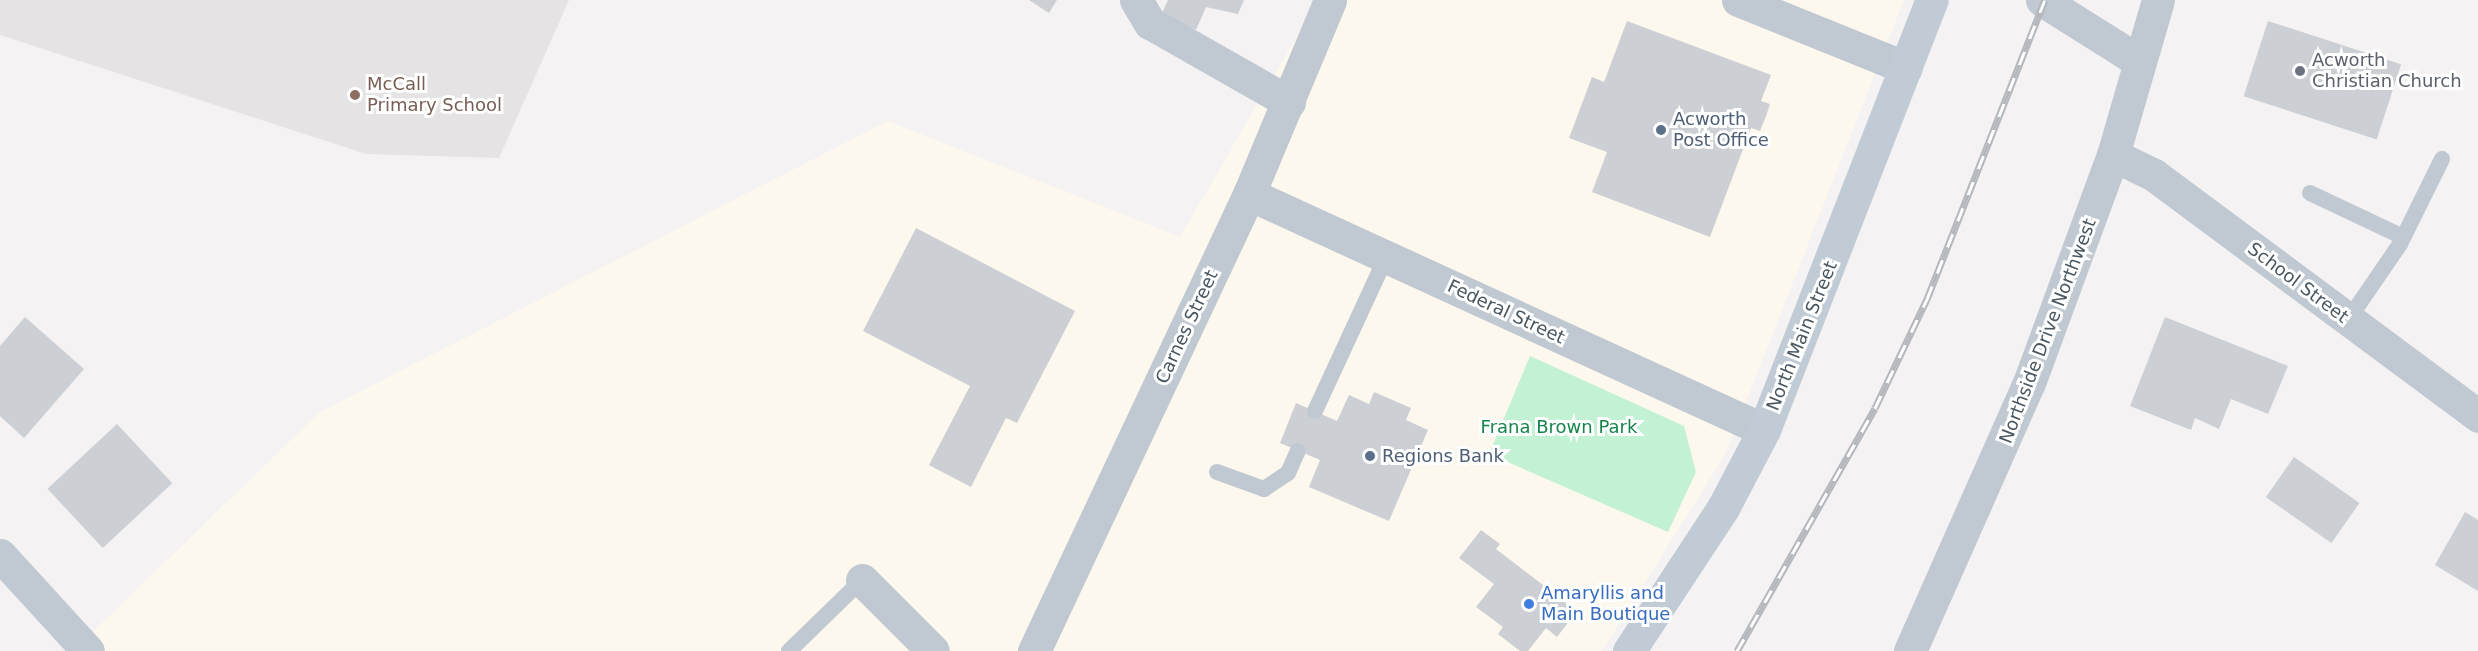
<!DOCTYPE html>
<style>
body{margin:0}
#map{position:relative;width:2478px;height:651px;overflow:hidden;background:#f4f2f2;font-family:"DejaVu Sans",sans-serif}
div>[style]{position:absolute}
.commercial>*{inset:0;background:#fdf8ee}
.education>*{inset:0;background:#e5e3e4}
.green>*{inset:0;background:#c2f1d3}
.building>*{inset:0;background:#cccfd4;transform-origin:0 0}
.lane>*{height:16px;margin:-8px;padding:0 8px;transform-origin:8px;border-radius:8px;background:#c0c9d1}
.street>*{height:33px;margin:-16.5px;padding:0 16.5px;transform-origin:16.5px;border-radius:16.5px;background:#c0c9d1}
.secondary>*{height:33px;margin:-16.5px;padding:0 16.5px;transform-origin:16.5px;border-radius:16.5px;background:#c0cbd5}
.rail>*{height:7px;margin-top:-3.5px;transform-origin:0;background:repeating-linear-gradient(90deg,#fff 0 14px,#b4b7bc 0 28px);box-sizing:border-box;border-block:2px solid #b4b7bc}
.dots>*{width:16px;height:16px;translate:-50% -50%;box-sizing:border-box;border:3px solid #fff;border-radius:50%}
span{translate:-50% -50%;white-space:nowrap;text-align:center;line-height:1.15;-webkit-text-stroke:6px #fff;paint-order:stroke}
.worship-label{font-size:18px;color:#5b616d}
.left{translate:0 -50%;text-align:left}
.education-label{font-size:18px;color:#785e54}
.service-label{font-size:18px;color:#4e5e75}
.street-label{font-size:18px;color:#495660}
.park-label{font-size:18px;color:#17844c}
.shop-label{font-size:18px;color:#366cbe}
</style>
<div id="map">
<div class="commercial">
<div style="clip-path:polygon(1318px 0,1904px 0,1725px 455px,1602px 651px,73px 651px,320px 412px,888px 121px,1180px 237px)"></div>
</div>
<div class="education">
<div style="clip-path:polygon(0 0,569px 0,499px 158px,366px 154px,0 35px)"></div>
</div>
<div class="green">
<div style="clip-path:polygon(1530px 356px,1684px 426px,1696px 472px,1668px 532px,1489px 454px)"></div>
</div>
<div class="building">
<div style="clip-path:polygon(1029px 0,1057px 0,1049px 13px)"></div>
<div style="clip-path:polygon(1168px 0,1244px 0,1238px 14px,1206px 7px,1196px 30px,1161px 15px)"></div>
<div style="clip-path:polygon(1627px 21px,1771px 75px,1761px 101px,1770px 104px,1766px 116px,1760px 131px,1751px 128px,1710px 237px,1592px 192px,1607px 152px,1569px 138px,1592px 77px,1604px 82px)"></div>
<div style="left:2268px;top:21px;width:140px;height:79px;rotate:18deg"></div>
<div style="clip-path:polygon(916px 228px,1075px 311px,1017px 423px,1006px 418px,971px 487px,929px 465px,970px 386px,863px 331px)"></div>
<div style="clip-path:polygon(25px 317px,84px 369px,24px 438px,0 416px,0 346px)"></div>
<div style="clip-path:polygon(2165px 317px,2288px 366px,2268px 414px,2231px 399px,2219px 429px,2195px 418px,2191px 430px,2130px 406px)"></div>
<div style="clip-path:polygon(1374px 392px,1411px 408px,1406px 420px,1428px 430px,1389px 521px,1309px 487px,1320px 460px,1280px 443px,1296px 403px,1337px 421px,1349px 395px,1369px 404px)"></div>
<div style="left:117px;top:424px;width:81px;height:95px;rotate:47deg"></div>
<div style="left:2294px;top:457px;width:80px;height:49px;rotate:35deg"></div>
<div style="clip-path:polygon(2465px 512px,2478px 520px,2478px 591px,2435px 565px)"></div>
<div style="clip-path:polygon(1481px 530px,1500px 544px,1496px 549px,1577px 611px,1557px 637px,1546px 628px,1528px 651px,1520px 651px,1498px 634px,1503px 627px,1476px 607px,1494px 584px,1459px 558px)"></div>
</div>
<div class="lane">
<div style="left:2310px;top:193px;width:103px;rotate:25.3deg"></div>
<div style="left:2348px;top:320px;width:92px;rotate:-55.6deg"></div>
<div style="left:2400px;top:244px;width:95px;rotate:-63.7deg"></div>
<div style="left:1315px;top:411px;width:170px;rotate:-65.2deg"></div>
<div style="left:1217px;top:472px;width:50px;rotate:19.9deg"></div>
<div style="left:1264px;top:489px;width:29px;rotate:-34deg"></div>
<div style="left:1288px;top:473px;width:24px;rotate:-66deg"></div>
<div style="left:789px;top:651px;width:102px;rotate:-44.2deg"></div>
</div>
<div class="street">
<div style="left:1136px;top:0;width:27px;rotate:59deg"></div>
<div style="left:1150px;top:23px;width:160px;rotate:29.6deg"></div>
<div style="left:1738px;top:0;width:181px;rotate:22deg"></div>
<div style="left:2042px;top:0;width:115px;rotate:32.2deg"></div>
<div style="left:2113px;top:155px;width:46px;rotate:26deg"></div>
<div style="left:2154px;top:175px;width:404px;rotate:36.6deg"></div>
<div style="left:1249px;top:194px;width:566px;rotate:24.62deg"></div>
<div style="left:0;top:555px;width:130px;rotate:47.5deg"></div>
<div style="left:862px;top:580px;width:100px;rotate:45deg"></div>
<div style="left:1034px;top:651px;width:505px;rotate:-64.8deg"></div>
<div style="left:1249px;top:194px;width:210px;rotate:-67.3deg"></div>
<div style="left:1910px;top:651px;width:293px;rotate:-66.1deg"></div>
<div style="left:2029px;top:383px;width:243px;rotate:-69.8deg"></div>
<div style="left:2113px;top:155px;width:161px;rotate:-73.8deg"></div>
</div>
<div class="secondary">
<div style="left:1629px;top:651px;width:171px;rotate:-56.7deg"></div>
<div style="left:1723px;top:508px;width:88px;rotate:-62.3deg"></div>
<div style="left:1764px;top:430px;width:462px;rotate:-68.7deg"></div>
</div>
<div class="rail">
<div style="left:1737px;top:651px;width:279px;rotate:-60.4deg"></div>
<div style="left:1875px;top:408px;width:121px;rotate:-64.5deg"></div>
<div style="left:1927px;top:299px;width:321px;rotate:-68.5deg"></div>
</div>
<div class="dots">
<div style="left:2300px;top:71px;background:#6b7280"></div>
<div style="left:355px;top:95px;background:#8d6e63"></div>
<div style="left:1661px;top:130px;background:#5c6f8a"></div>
<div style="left:1370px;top:456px;background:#5c6f8a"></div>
<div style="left:1529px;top:604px;background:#3f7fe0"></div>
</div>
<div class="worship-label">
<span class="left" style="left:2312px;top:71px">Acworth<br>Christian Church</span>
</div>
<div class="education-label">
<span class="left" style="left:367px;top:95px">McCall<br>Primary School</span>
</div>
<div class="service-label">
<span class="left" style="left:1673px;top:130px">Acworth<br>Post Office</span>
<span class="left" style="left:1382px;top:456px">Regions Bank</span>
</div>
<div class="street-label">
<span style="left:2298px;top:283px;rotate:37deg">School Street</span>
<span style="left:1506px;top:312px;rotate:25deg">Federal Street</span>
<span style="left:1187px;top:327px;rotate:-65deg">Carnes Street</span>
<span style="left:2048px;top:331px;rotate:-69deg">Northside Drive Northwest</span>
<span style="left:1802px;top:336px;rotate:-68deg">North Main Street</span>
</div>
<div class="park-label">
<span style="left:1559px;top:427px">Frana Brown Park</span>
</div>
<div class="shop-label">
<span class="left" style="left:1541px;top:604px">Amaryllis and<br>Main Boutique</span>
</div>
</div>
